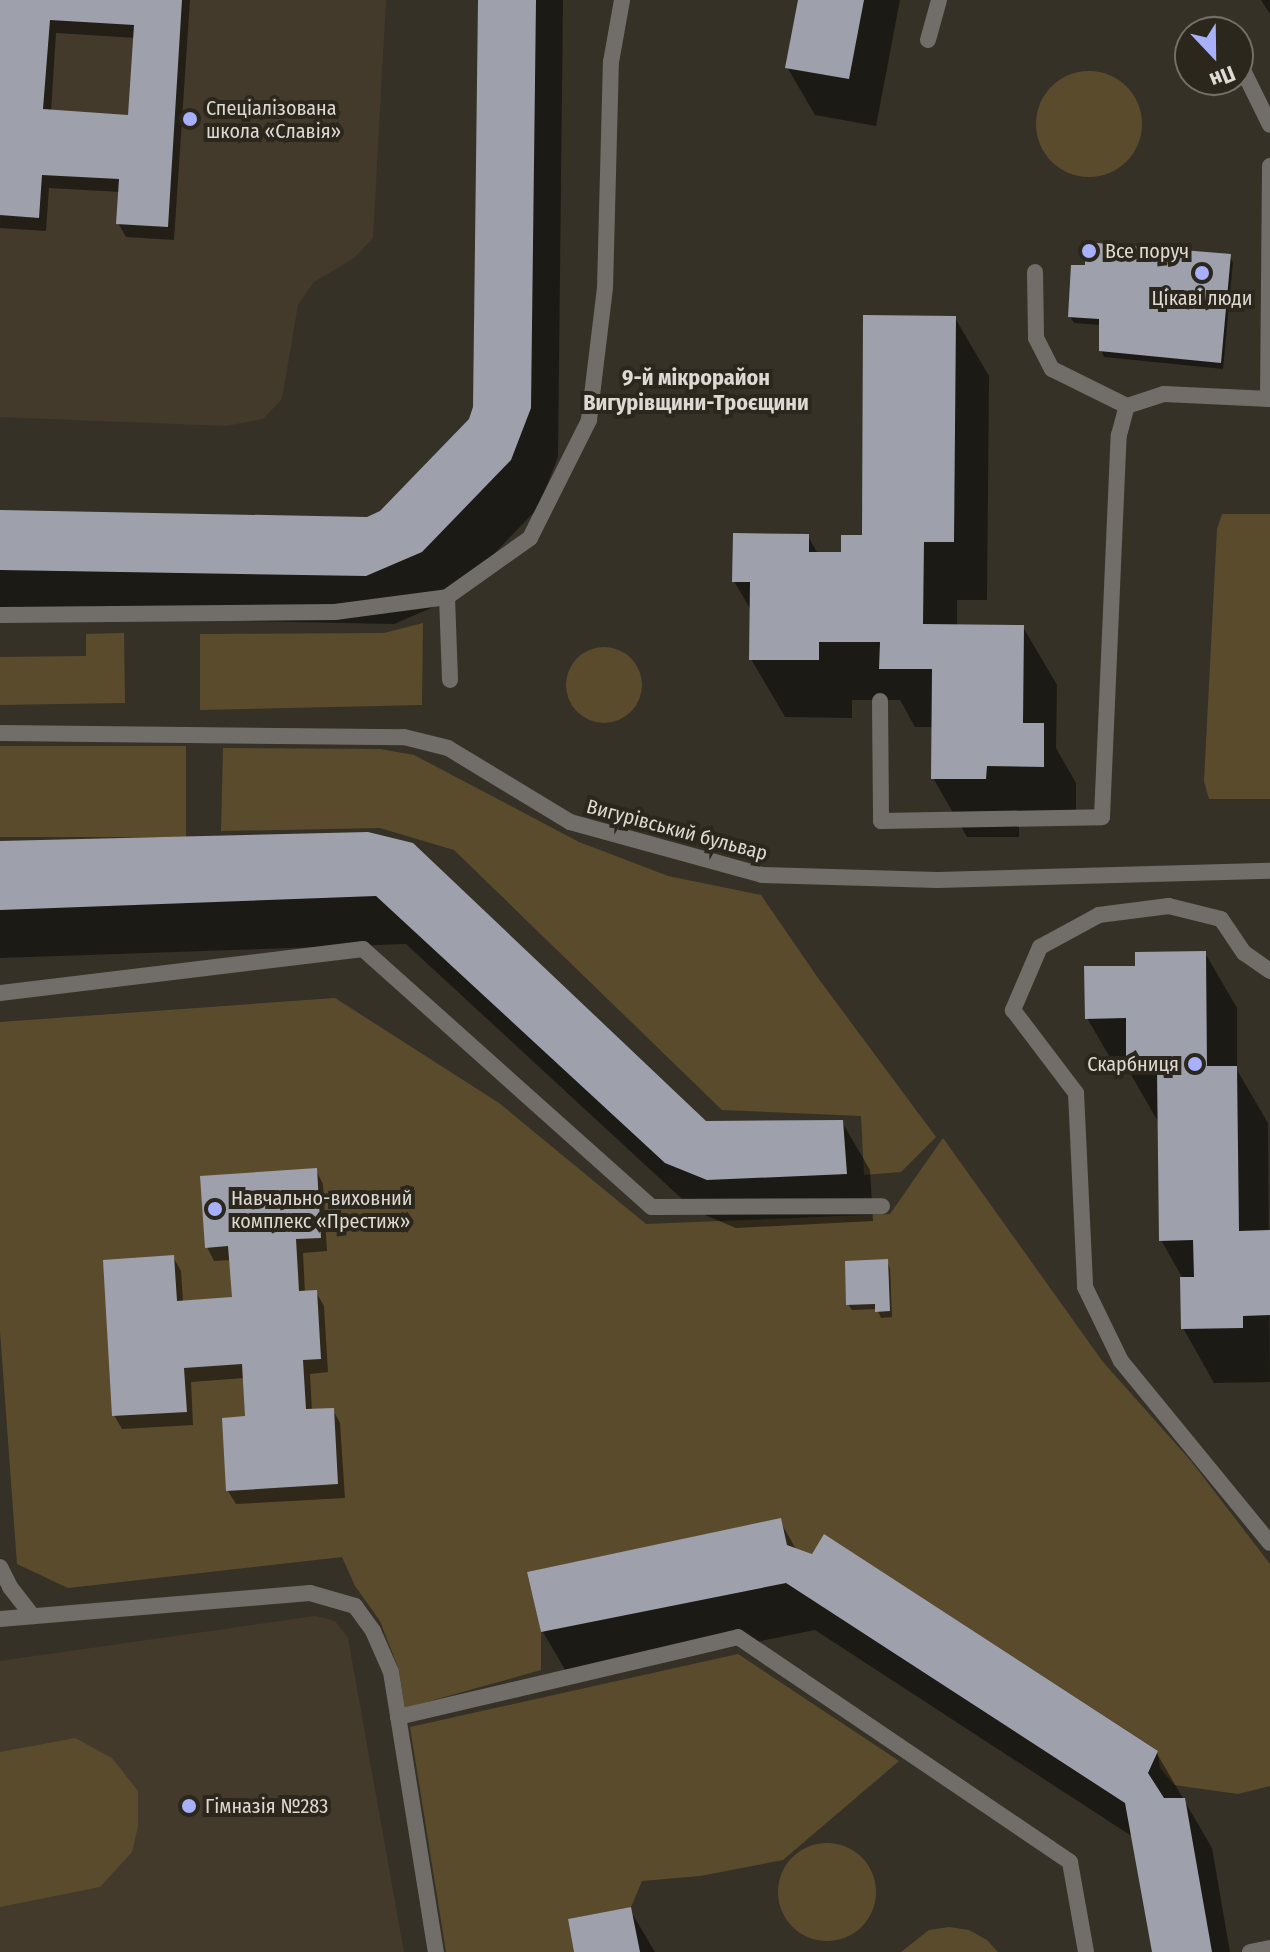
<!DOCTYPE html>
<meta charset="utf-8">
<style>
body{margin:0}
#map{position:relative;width:1270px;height:1952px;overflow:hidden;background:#363127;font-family:"Fira Sans Condensed",sans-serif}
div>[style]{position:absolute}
.built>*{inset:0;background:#433a2b}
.green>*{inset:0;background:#5b4b2d;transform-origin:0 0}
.round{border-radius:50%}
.shadow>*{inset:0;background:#0007}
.building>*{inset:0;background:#9ea0ac}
.service>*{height:16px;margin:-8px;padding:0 8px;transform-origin:8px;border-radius:8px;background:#716e69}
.pedestrian>*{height:16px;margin:-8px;padding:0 8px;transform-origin:8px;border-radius:8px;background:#716e69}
.dots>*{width:22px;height:22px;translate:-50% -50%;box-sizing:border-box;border:4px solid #2c271d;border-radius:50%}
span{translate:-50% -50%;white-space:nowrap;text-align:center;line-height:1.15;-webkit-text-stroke:8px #2c271d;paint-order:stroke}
.poi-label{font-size:20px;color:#ddd9d3}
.left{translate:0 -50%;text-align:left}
.right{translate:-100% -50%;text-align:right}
.street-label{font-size:20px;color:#ddd9d3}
.neighbourhood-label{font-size:22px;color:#ddd9d3;font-weight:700}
.north{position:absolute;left:1174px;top:16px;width:80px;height:80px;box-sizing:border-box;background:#2c271d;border:2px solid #736e66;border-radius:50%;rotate:158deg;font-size:22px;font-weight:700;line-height:32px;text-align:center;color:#ddd9d3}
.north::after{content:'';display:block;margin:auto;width:28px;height:36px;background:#a8b0fc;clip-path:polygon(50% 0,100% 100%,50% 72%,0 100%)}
</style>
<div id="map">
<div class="built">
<div style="clip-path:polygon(0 0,386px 0,373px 238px,354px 258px,314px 282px,298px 305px,282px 399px,263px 419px,226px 426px,0 417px)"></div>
<div style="clip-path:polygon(315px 1616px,335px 1621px,348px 1638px,404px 1952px,0 1952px,0 1661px)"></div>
</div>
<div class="green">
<div class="round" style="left:1036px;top:71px;width:106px;height:106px"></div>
<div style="clip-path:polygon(1222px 514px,1270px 514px,1270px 799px,1209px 799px,1204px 781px,1217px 529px)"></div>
<div style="clip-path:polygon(423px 623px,422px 705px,200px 710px,200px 634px,384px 633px)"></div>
<div style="clip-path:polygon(124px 633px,125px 703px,0 705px,0 657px,86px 656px,86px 634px)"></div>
<div class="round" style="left:566px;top:647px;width:76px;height:76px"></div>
<div style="left:0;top:746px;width:186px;height:91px"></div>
<div style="clip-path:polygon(223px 748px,380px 749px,414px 755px,579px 842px,668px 876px,761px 895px,818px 978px,936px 1137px,901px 1172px,864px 1175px,861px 1116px,722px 1110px,454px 850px,380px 828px,221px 831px)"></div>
<div style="clip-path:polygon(335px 998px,499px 1103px,646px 1224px,890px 1214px,943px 1138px,1103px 1362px,1191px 1461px,1270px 1564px,1270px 1786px,1238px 1794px,1174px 1785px,1160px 1768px,1157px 1750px,825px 1535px,812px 1554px,787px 1545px,780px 1519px,527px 1572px,541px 1632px,541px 1670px,405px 1708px,399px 1670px,380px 1621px,355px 1586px,342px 1557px,68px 1588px,17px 1564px,0 1331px,0 1022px)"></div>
<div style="clip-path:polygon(738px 1654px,899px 1761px,783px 1860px,700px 1876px,642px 1881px,631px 1907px,568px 1919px,574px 1952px,446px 1952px,410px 1727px)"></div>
<div style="clip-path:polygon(75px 1738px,112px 1758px,138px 1791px,138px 1826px,132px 1852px,100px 1887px,0 1907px,0 1752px)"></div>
<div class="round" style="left:778px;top:1843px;width:98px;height:98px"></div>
<div style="clip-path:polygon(949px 1927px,969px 1930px,987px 1940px,998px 1952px,901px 1952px,929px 1930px)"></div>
</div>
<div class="shadow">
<div style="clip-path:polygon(evenodd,2px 0,190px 0,174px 240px,126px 237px,118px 223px,120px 192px,49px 188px,46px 231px,0 228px,2px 0,56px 33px,136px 38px,130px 117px,51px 112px,56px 33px)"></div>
<div style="clip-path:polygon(480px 0,563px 0,558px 457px,538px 508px,450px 600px,394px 624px,0 616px,0 512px,368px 519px,381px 513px,470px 420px,475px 408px)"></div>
<div style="clip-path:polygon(800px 0,900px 0,876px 126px,815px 115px,787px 67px)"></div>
<div style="clip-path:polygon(1261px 0,1270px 0,1270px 14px)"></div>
<div style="clip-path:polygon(1229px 256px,1233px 262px,1223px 369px,1104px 357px,1101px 350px,1101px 325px,1074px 323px,1070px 316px)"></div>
<div style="clip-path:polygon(955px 318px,989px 376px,987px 600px,957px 600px,957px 626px,1023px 627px,1057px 685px,1056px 748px,1076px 783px,1076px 825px,1019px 824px,1019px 837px,967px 837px,933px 778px,934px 727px,915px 727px,900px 700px,852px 700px,852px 718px,785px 717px,751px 659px,752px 612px,734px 581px,808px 536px,818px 554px,843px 554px,863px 537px)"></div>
<div style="clip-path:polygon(0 843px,412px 845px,706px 1123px,842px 1122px,870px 1170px,873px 1221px,736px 1228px,695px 1211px,406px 944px,0 958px)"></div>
<div style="clip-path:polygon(1205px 953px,1237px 1008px,1237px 1070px,1268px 1123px,1270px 1382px,1214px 1383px,1183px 1328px,1182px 1277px,1161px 1240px,1160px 1125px,1130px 1073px,1119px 1073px,1087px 1018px,1137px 968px)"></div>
<div style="clip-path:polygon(316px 1170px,323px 1184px,327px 1251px,303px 1253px,305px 1293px,316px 1292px,324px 1306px,328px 1372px,310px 1374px,312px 1411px,333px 1410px,340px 1423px,345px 1498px,236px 1504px,228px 1491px,247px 1418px,244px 1378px,191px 1382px,193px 1425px,122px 1429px,114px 1415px,173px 1257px,181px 1271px,183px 1302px,234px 1299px,231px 1260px,214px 1261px,207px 1247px)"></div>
<div style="clip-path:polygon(887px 1261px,890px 1268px,892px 1317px,881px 1318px,877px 1309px,852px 1310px,848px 1304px)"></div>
<div style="clip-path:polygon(780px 1521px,797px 1551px,1156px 1752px,1212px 1848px,1230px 1952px,1154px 1952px,1133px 1837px,815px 1630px,571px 1680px,543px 1632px)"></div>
<div style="clip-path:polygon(630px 1910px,655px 1952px,576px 1952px)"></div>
</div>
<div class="building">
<div style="clip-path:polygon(evenodd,0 0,182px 0,168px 227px,116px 224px,119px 179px,42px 175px,39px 218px,0 215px,0 0,50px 20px,134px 25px,128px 115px,43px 109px,50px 20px)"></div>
<div style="clip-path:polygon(478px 0,536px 0,531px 408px,511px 460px,422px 552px,366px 576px,0 570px,0 510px,367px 517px,380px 511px,469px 419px,473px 407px)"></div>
<div style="clip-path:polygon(798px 0,864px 0,849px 79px,785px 68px)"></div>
<div style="clip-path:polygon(1085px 242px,1231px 254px,1221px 363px,1099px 351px,1099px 319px,1068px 317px,1071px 265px,1085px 265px)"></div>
<div style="clip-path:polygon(863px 315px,956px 316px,954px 542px,924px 542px,923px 624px,1024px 625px,1023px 723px,1044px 723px,1044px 767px,987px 766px,986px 779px,931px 779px,932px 669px,879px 669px,880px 642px,819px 642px,819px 660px,749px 660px,750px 582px,732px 582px,733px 533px,809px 534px,809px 552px,841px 552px,841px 535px,862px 535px)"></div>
<div style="clip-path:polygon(368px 832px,413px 843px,706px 1121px,843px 1120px,847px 1174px,707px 1180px,665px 1163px,376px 896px,0 910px,0 841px)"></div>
<div style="clip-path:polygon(1206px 951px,1207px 1066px,1237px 1066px,1239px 1231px,1270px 1230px,1270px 1315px,1243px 1316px,1243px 1328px,1181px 1329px,1180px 1277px,1194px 1277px,1193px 1240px,1159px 1241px,1157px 1071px,1126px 1071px,1126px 1018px,1085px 1019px,1084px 966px,1135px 966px,1135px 952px)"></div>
<div style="clip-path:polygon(317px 1168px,321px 1238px,296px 1239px,299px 1291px,317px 1290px,321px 1359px,303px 1360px,306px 1409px,334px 1408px,338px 1484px,226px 1491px,222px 1418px,245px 1416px,242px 1364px,184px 1368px,187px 1412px,112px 1416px,103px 1260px,174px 1255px,177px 1301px,232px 1297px,228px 1246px,205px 1248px,200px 1176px)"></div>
<div style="clip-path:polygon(888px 1259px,890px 1311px,875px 1312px,875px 1304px,846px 1305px,845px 1261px)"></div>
<div style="clip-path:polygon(781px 1518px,787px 1545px,812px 1554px,824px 1534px,1158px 1751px,1148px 1773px,1164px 1798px,1185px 1798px,1212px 1952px,1152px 1952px,1125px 1803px,786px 1583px,541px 1632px,527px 1572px)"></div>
<div style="clip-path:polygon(631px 1907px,640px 1952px,574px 1952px,568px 1919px)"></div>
</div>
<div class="service">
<div style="left:928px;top:40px;width:41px;rotate:-74.6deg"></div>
<div style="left:1238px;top:60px;width:72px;rotate:63.8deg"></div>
<div style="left:1035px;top:272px;width:66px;rotate:89.1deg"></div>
<div style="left:1036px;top:338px;width:35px;rotate:63deg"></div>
<div style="left:1052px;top:369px;width:84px;rotate:26.3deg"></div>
<div style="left:1268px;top:399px;width:233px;rotate:-89.5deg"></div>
<div style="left:447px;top:597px;width:83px;rotate:87.9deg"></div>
<div style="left:0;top:615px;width:335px;rotate:-0.5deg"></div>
<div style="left:335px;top:612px;width:113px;rotate:-7.6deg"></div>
<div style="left:447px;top:597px;width:102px;rotate:-35.4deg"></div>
<div style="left:530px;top:538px;width:132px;rotate:-63.4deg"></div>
<div style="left:589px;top:420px;width:133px;rotate:-83.1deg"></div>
<div style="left:605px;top:288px;width:226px;rotate:-88.5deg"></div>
<div style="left:611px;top:62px;width:63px;rotate:-79.9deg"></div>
<div style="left:880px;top:701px;width:120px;rotate:89.5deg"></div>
<div style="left:881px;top:821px;width:221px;rotate:-1deg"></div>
<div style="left:1102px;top:817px;width:382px;rotate:-87.5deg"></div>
<div style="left:1119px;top:435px;width:30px;rotate:-75deg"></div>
<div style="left:1127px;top:406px;width:39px;rotate:-18deg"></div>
<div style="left:1164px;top:394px;width:106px;rotate:2.7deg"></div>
<div style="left:1270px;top:971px;width:32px;rotate:-145deg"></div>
<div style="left:1244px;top:953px;width:41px;rotate:-124.1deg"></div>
<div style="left:1221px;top:919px;width:54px;rotate:-166deg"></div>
<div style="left:1169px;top:906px;width:71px;rotate:172.7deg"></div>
<div style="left:1099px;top:915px;width:67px;rotate:151.5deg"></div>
<div style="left:1040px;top:947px;width:69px;rotate:113.2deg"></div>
<div style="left:1013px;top:1010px;width:104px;rotate:52.8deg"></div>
<div style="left:1076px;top:1093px;width:194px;rotate:87.3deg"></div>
<div style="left:1085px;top:1287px;width:82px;rotate:64.1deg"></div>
<div style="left:1121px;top:1361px;width:235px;rotate:50.7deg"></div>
<div style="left:0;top:993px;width:366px;rotate:-6.9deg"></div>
<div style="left:363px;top:949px;width:387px;rotate:41.8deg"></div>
<div style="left:652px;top:1207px;width:230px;rotate:-0.2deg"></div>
<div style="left:0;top:1567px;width:22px;rotate:63deg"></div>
<div style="left:10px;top:1587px;width:37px;rotate:52deg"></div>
<div style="left:0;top:1619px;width:311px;rotate:-4.8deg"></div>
<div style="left:310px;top:1593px;width:47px;rotate:16.1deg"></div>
<div style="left:355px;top:1606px;width:31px;rotate:54deg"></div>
<div style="left:373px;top:1631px;width:45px;rotate:66.3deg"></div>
<div style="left:391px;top:1672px;width:284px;rotate:80.9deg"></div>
<div style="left:398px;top:1717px;width:349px;rotate:-13.2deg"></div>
<div style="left:738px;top:1637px;width:401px;rotate:34.1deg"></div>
<div style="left:1070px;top:1862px;width:91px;rotate:79.9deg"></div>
<div style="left:1250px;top:1952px;width:20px;rotate:-11deg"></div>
</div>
<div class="pedestrian">
<div style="left:0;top:733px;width:404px;rotate:0.6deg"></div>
<div style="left:404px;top:737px;width:45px;rotate:14deg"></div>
<div style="left:448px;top:748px;width:143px;rotate:31.2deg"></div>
<div style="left:570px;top:822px;width:199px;rotate:15.4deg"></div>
<div style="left:762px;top:875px;width:176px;rotate:1.6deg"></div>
<div style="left:938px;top:880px;width:332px;rotate:-1.6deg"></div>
</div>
<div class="dots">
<div style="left:190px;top:119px;background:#a8b0fc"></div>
<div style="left:1089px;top:251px;background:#a8b0fc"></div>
<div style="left:1202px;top:273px;background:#a8b0fc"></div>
<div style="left:1195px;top:1064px;background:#a8b0fc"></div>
<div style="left:215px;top:1209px;background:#a8b0fc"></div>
<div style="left:189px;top:1806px;background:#a8b0fc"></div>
</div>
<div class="poi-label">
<span class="left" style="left:206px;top:120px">Спеціалізована<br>школа «Славія»</span>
<span class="left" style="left:1105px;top:251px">Все поруч</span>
<span style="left:1202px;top:298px">Цікаві люди</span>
<span class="right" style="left:1179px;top:1064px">Скарбниця</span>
<span class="left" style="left:231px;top:1210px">Навчально-виховний<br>комплекс «Престиж»</span>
<span class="left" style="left:205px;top:1806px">Гімназія №283</span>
</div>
<div class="street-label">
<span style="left:677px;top:830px;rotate:15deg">Вигурівський бульвар</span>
</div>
<div class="neighbourhood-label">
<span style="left:696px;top:390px">9-й мікрорайон<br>Вигурівщини-Троєщини</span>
</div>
<div class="north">Пн</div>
</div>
